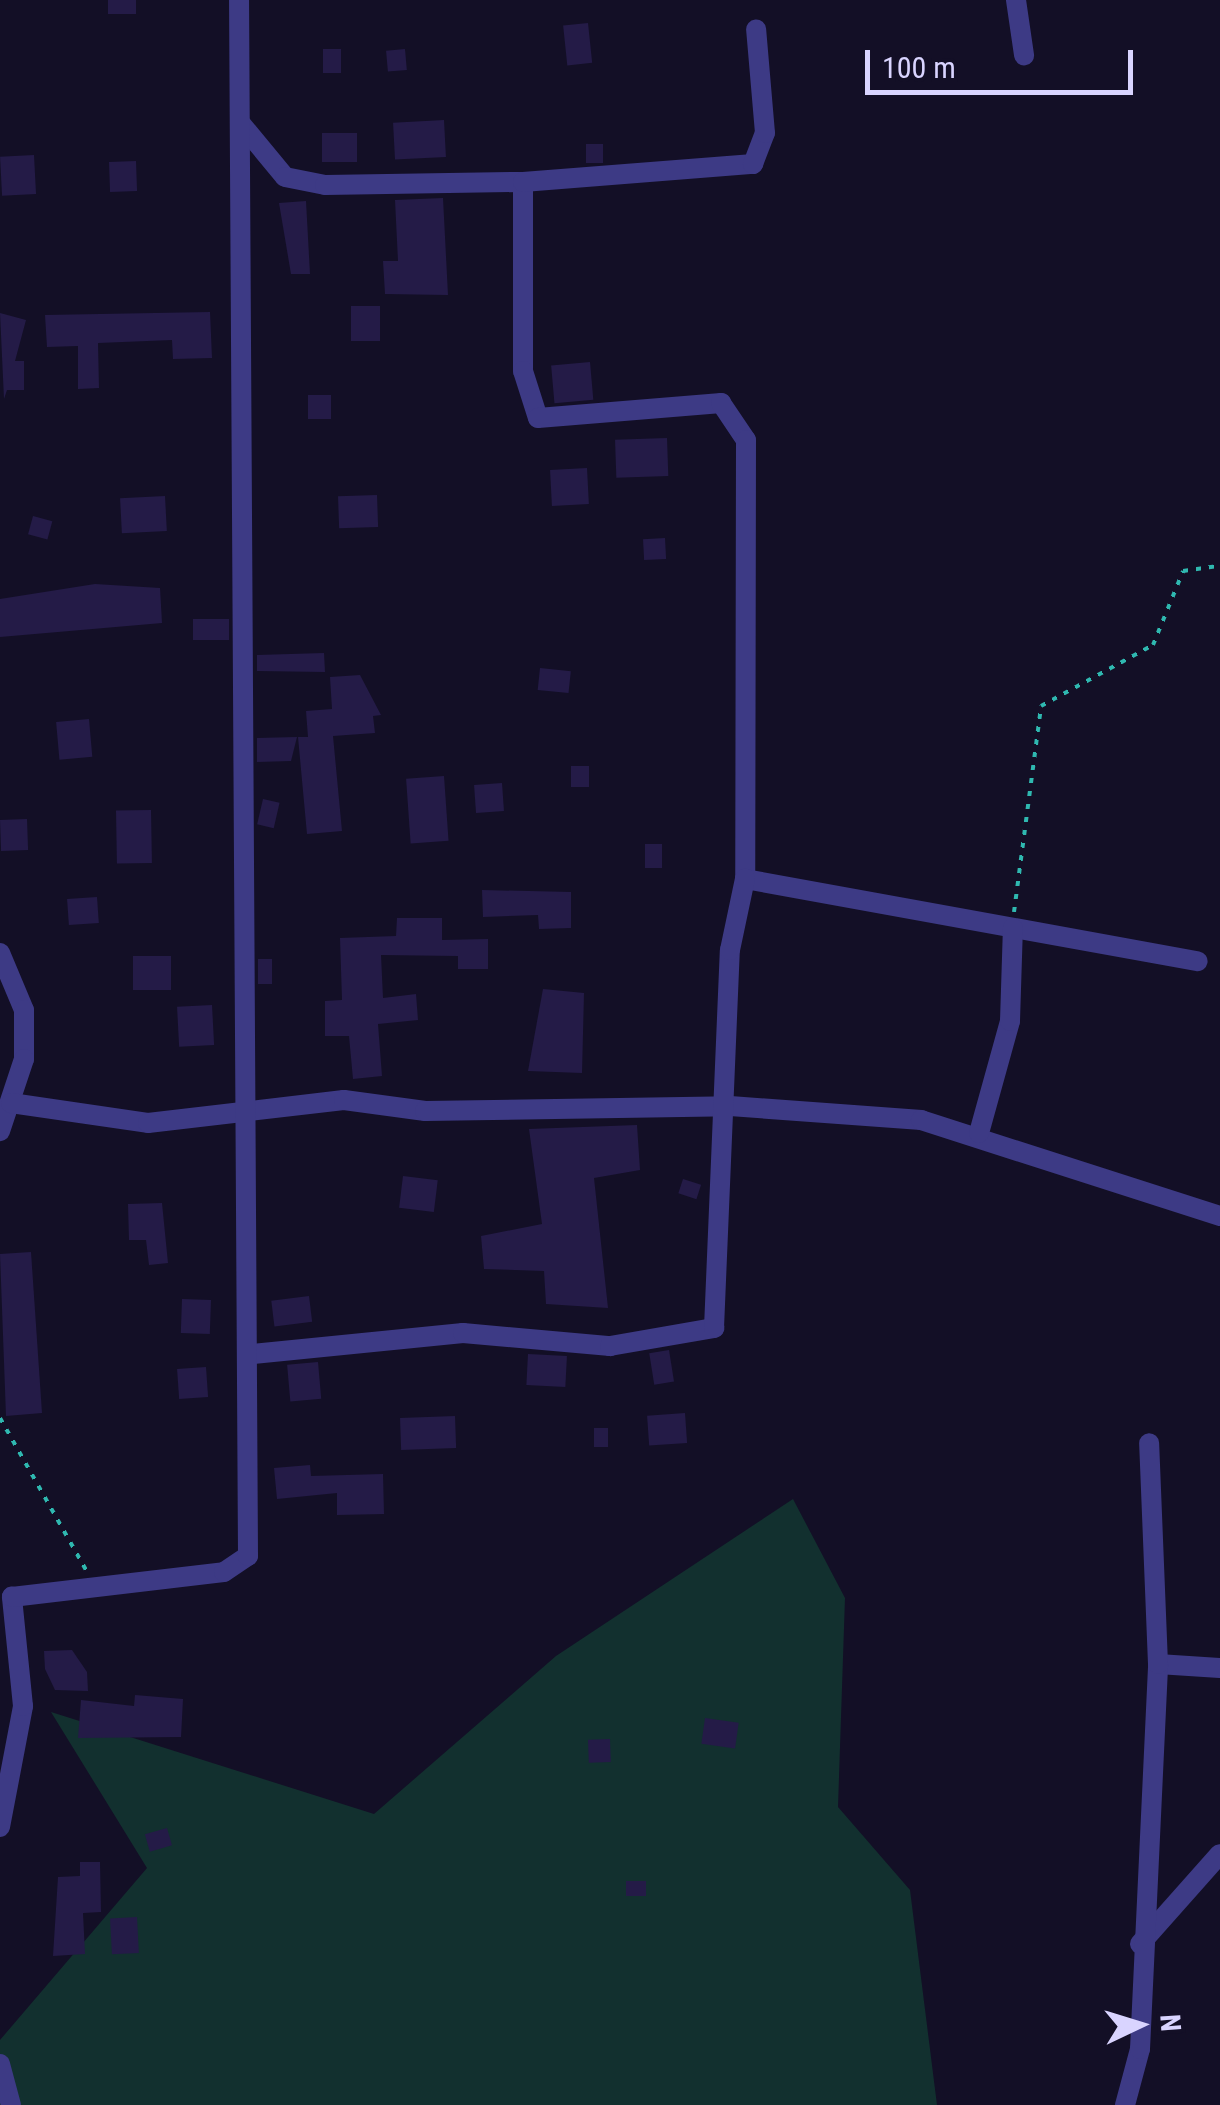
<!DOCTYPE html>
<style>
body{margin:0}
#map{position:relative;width:1220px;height:2105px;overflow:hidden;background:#130f26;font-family:"Roboto Condensed",sans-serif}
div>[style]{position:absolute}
.green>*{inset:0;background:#12302f}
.building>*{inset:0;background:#241b47;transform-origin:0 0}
.path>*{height:4px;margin-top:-2px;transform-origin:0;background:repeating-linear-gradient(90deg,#2fb8b0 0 5px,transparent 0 13px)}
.minor>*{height:20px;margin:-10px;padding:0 10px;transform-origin:10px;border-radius:10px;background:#3d3a85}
span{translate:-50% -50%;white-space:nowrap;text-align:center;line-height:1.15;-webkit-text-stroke:9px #130f26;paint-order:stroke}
.north{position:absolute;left:1090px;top:1975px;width:100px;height:100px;-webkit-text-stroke:8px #130f26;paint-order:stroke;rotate:86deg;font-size:28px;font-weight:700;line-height:40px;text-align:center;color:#d9d4ff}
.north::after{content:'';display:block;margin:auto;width:35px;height:45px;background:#d9d4ff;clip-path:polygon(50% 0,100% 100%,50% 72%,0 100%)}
.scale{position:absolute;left:865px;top:50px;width:268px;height:45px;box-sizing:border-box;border:5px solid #d9d4ff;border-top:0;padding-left:12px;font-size:30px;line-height:35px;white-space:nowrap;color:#d9d4ff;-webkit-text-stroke:8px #130f26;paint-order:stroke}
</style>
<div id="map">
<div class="green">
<div style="clip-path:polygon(793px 1499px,845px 1598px,838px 1807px,910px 1890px,937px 2105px,0 2105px,0 2040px,147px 1868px,51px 1712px,374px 1814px,556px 1656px)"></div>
</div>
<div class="building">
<div style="left:108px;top:0;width:28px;height:14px"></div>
<div style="left:588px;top:23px;width:40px;height:25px;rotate:84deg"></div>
<div style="left:323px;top:49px;width:18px;height:24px"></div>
<div style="left:405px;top:49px;width:21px;height:19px;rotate:85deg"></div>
<div style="left:444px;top:120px;width:37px;height:51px;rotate:87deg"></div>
<div style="left:322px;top:133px;width:35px;height:29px"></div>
<div style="left:586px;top:144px;width:17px;height:19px"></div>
<div style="left:34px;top:155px;width:39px;height:34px;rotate:87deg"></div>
<div style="left:136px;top:161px;width:30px;height:27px;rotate:88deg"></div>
<div style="clip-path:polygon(443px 198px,448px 295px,385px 294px,383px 261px,398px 261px,395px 200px)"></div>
<div style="clip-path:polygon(306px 201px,310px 274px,291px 274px,279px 203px)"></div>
<div style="left:380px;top:306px;width:35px;height:29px;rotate:90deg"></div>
<div style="clip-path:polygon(210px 312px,212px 358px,173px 359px,172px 340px,98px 343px,99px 388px,78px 389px,78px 346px,47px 347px,45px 315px)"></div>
<div style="clip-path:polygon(0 313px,26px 320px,15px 361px,24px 361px,24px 390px,7px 390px,4px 399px)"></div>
<div style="left:590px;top:362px;width:38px;height:39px;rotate:85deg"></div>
<div style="left:308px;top:395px;width:23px;height:24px"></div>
<div style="left:667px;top:438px;width:38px;height:52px;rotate:88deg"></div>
<div style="left:587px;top:468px;width:36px;height:37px;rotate:87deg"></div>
<div style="left:377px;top:495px;width:32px;height:39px;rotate:88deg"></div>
<div style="left:165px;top:496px;width:35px;height:45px;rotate:87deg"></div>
<div style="left:33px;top:516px;width:20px;height:19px;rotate:15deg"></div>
<div style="left:665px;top:538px;width:21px;height:22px;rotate:87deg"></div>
<div style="clip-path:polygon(95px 584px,160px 588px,162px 623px,0 637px,0 599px)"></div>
<div style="left:229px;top:619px;width:21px;height:36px;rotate:90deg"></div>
<div style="clip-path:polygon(324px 653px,325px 672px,257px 671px,257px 655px)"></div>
<div style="left:540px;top:668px;width:31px;height:22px;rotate:6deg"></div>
<div style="clip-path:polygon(360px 675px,381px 715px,373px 716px,375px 733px,333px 736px,342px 831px,307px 834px,298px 737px,308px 737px,306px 711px,332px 709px,330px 677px)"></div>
<div style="left:89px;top:719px;width:38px;height:33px;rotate:85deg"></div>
<div style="clip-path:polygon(297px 737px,291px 761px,257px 762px,257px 738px)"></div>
<div style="left:571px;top:766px;width:18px;height:21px"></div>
<div style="left:444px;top:776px;width:65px;height:38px;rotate:86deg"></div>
<div style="left:502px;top:783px;width:28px;height:28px;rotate:86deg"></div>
<div style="left:263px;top:799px;width:17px;height:26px;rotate:13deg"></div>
<div style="left:151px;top:810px;width:53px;height:35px;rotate:89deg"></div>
<div style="left:27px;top:819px;width:31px;height:27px;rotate:88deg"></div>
<div style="left:645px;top:844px;width:17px;height:24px"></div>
<div style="clip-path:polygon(482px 890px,571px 892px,571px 928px,539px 929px,538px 915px,483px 917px)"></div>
<div style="left:97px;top:897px;width:26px;height:30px;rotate:86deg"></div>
<div style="clip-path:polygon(397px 918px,442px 918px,442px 940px,488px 939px,488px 969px,458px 969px,458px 956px,381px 955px,383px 998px,416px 994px,418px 1020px,378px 1024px,382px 1076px,353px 1079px,349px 1036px,325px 1036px,325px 1001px,342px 1000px,340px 938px,396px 936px)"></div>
<div style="left:133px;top:956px;width:38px;height:34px"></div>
<div style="left:258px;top:959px;width:14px;height:25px"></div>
<div style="clip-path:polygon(543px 989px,584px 993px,582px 1073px,528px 1071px)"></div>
<div style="left:212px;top:1005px;width:40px;height:35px;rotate:87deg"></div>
<div style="clip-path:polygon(637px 1125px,640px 1170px,594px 1178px,608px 1308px,546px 1304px,544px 1271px,484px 1269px,481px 1236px,542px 1224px,529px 1129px)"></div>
<div style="left:403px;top:1176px;width:35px;height:32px;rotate:7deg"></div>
<div style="left:683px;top:1179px;width:19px;height:15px;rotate:18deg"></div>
<div style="clip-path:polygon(162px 1203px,168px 1263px,149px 1265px,146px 1240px,129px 1240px,128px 1204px)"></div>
<div style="clip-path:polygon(31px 1252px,42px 1413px,6px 1416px,0 1254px)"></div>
<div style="left:309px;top:1296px;width:26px;height:38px;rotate:83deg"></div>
<div style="left:182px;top:1299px;width:29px;height:34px;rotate:2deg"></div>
<div style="left:669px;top:1350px;width:32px;height:20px;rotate:81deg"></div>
<div style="left:528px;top:1354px;width:39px;height:31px;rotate:3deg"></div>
<div style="left:318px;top:1362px;width:37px;height:31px;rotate:85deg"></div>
<div style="left:206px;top:1367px;width:30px;height:29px;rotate:86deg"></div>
<div style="left:685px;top:1413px;width:30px;height:38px;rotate:86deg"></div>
<div style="left:455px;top:1416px;width:32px;height:55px;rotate:88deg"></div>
<div style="left:594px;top:1428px;width:14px;height:19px"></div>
<div style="clip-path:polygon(310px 1465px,311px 1476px,383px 1474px,384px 1514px,337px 1515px,337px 1493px,277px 1499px,274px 1468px)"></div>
<div style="clip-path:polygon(72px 1650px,87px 1672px,88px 1691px,55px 1690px,45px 1669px,44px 1651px)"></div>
<div style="clip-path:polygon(135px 1695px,183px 1699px,181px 1737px,78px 1738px,81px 1700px,134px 1706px)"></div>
<div style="left:705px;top:1718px;width:34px;height:26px;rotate:8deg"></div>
<div style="left:610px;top:1739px;width:23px;height:22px;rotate:88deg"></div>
<div style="left:167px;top:1828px;width:18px;height:23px;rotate:74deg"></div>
<div style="clip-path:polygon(80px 1862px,100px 1862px,101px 1912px,83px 1913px,85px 1954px,53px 1956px,58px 1877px,80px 1876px)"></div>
<div style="left:646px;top:1881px;width:15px;height:20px;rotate:90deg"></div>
<div style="left:137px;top:1917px;width:36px;height:27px;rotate:87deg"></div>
</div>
<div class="path">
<div style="left:1014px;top:912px;width:208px;rotate:-82.5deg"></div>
<div style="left:1041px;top:706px;width:128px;rotate:-28.6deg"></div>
<div style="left:1153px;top:645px;width:80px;rotate:-67.9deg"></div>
<div style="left:1183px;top:571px;width:37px;rotate:-8deg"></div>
<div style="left:0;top:1418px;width:175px;rotate:60.5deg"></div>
</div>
<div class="minor">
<div style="left:1016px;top:0;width:56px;rotate:81.7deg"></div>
<div style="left:242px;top:125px;width:67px;rotate:50.4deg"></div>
<div style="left:285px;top:177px;width:41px;rotate:11.3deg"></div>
<div style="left:325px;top:185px;width:198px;rotate:-0.9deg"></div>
<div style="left:523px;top:182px;width:189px;rotate:90deg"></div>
<div style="left:523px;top:371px;width:49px;rotate:72.3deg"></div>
<div style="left:538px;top:418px;width:184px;rotate:-4.7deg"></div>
<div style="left:721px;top:403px;width:45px;rotate:56deg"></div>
<div style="left:746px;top:440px;width:439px;rotate:90.1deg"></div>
<div style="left:745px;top:879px;width:460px;rotate:10.3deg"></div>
<div style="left:523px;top:182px;width:231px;rotate:-4.5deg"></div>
<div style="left:753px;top:164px;width:33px;rotate:-69deg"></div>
<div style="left:765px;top:133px;width:104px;rotate:-94.9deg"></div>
<div style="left:0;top:953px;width:62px;rotate:67.2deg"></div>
<div style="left:24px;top:1010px;width:49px;rotate:90deg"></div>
<div style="left:24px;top:1059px;width:76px;rotate:108.4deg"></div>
<div style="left:11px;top:1103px;width:138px;rotate:8.3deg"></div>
<div style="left:148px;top:1123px;width:197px;rotate:-6.7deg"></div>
<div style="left:344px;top:1100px;width:82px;rotate:7.7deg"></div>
<div style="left:425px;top:1111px;width:305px;rotate:-0.9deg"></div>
<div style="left:730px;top:1106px;width:192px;rotate:4.2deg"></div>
<div style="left:921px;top:1120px;width:314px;rotate:17.8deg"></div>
<div style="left:979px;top:1133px;width:116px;rotate:-74.5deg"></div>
<div style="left:1010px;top:1021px;width:93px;rotate:-88.2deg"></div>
<div style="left:253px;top:1354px;width:211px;rotate:-5.7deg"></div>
<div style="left:463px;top:1333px;width:148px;rotate:5.1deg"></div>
<div style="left:610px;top:1346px;width:106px;rotate:-9.8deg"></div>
<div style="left:714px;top:1328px;width:378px;rotate:-87.6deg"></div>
<div style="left:730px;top:950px;width:73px;rotate:-78.1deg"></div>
<div style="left:1158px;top:1664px;width:62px;rotate:3.7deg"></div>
<div style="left:0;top:1827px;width:123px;rotate:-79.2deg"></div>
<div style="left:23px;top:1706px;width:110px;rotate:-95.8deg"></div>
<div style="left:12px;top:1597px;width:213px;rotate:-6.7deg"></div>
<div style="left:224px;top:1572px;width:29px;rotate:-34deg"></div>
<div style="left:248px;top:1556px;width:1556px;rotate:-90.33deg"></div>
<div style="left:1140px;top:1944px;width:120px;rotate:-48.4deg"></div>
<div style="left:0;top:2064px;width:42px;rotate:75deg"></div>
<div style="left:1125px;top:2105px;width:58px;rotate:-75deg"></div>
<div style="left:1140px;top:2049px;width:385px;rotate:-87.3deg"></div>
<div style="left:1158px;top:1664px;width:221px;rotate:-92.3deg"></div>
</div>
<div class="north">N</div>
<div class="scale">100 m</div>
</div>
